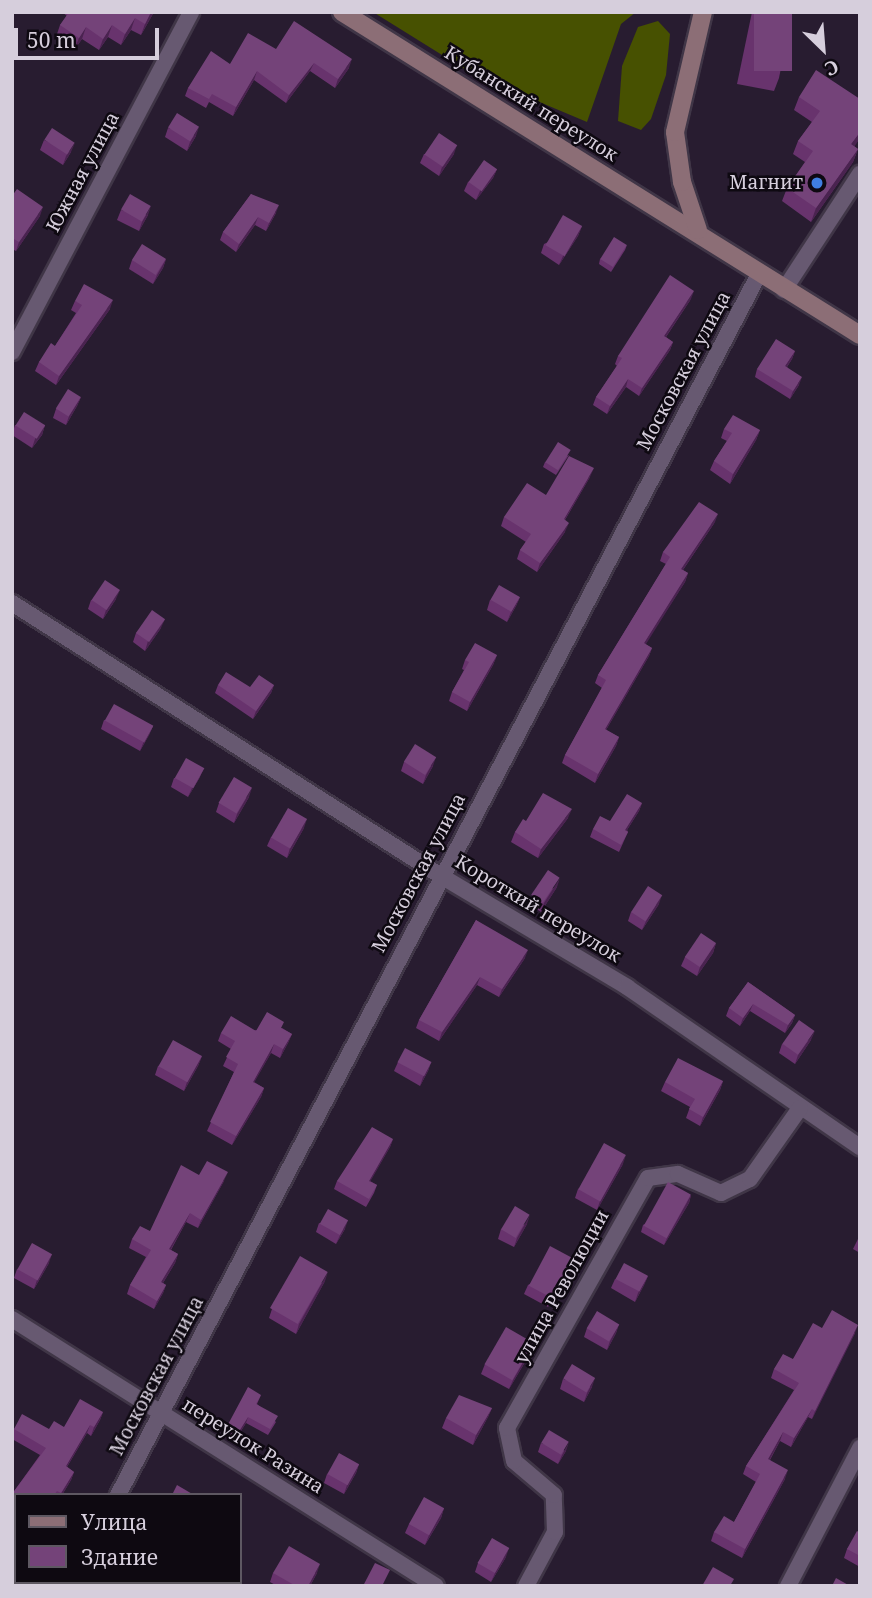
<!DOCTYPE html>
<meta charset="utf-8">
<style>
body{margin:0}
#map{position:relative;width:872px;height:1598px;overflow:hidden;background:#281c30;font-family:"Noto Serif",serif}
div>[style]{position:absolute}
.forest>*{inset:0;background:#475101}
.roads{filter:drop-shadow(2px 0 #403647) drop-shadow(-2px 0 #403647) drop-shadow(0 2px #403647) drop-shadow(0 -2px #403647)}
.street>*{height:16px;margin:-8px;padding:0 8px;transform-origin:8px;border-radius:8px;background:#675971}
.secondary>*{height:18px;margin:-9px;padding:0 9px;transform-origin:9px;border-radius:9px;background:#8c6e76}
.wall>*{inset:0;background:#68336d}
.shaded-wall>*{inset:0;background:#4a2350}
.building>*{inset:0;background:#744379;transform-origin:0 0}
.dots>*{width:19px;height:19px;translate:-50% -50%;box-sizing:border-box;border:4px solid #0e0911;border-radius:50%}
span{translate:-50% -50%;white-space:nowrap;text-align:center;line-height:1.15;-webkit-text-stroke:5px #0e0911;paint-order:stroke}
.street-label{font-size:19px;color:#d6cedc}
.poi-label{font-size:19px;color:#d6cedc}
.right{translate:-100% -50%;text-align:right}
.frame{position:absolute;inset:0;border:14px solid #d6cedc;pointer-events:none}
.legend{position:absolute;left:14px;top:1493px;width:228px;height:91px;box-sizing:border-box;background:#0e0911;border:2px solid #5e5862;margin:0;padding:9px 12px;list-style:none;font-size:21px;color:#d6cedc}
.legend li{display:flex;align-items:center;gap:14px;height:35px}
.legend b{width:35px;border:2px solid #5e5862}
.north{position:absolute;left:788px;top:14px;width:70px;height:70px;-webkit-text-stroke:5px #0e0911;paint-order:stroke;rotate:155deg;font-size:19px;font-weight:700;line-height:28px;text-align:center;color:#d6cedc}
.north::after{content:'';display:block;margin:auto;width:24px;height:32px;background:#d6cedc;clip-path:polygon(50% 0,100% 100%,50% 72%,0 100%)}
.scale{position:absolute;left:14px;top:28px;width:145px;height:32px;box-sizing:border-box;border:4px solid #d6cedc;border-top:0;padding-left:9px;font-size:21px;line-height:24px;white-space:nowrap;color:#d6cedc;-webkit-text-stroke:5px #0e0911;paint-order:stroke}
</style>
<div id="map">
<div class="forest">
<div style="clip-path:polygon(373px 12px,636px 12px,621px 24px,587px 122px,471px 73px)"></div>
<div style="clip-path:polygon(658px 21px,670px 34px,666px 75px,651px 119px,641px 130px,618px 121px,622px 66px,638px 27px)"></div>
</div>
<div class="roads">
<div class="street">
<div style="left:784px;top:290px;width:139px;rotate:-56.8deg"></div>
<div style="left:12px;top:352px;width:384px;rotate:-62.2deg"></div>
<div style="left:12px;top:603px;width:508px;rotate:32.47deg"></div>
<div style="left:441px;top:876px;width:217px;rotate:30.8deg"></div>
<div style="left:627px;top:987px;width:283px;rotate:34.5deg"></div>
<div style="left:12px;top:1319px;width:501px;rotate:32.2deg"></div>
<div style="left:118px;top:1495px;width:1381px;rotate:-62.3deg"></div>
<div style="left:70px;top:1586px;width:4px;rotate:-63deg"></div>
<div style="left:526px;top:1586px;width:61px;rotate:-61.8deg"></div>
<div style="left:555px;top:1532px;width:37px;rotate:-92deg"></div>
<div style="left:554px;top:1495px;width:52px;rotate:-139.6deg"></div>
<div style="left:514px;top:1461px;width:34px;rotate:-102deg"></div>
<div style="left:507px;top:1428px;width:287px;rotate:-60.6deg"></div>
<div style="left:648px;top:1178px;width:30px;rotate:-8deg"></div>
<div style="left:678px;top:1174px;width:47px;rotate:23.8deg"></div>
<div style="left:721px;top:1193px;width:32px;rotate:-26deg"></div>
<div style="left:750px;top:1179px;width:87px;rotate:-54.8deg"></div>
<div style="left:788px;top:1586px;width:156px;rotate:-62.4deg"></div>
</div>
<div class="secondary">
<div style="left:342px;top:12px;width:610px;rotate:31.95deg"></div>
<div style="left:698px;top:230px;width:51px;rotate:-108.4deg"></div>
<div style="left:682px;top:182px;width:50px;rotate:-98deg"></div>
<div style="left:675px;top:132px;width:123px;rotate:-76.9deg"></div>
</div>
</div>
<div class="wall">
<div style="clip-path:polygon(62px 12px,154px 12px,141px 35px,131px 30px,121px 45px,108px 37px,99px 50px,82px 39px,74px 50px,56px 37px,60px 25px,67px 16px)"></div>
<div style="clip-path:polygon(752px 12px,792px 12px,779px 78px,774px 91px,737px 84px)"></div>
<div style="clip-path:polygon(276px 49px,349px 68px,335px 88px,310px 71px,286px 103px,254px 80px,233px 116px,209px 102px,206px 108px,185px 96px,188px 88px,230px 64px)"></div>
<div style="clip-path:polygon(799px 97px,860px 99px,860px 138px,854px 146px,858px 149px,853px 162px,811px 222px,782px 201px,787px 188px,805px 162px,793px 154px,798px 141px,812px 122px,794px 110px)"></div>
<div style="clip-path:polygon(168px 128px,196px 136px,187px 151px,165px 137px)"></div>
<div style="clip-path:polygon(44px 140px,71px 152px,63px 165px,40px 150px)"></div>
<div style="clip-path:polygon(424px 154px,454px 154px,439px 176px,420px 163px)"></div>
<div style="clip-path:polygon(497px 169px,493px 178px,476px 200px,464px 191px,468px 182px)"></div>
<div style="clip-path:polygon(251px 194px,276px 213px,266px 231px,255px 225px,236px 252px,220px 240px,223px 232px)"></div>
<div style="clip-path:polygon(12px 196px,40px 216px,16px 251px,12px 249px)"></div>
<div style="clip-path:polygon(121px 210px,148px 215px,139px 231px,117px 220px)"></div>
<div style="clip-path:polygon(582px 226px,578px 236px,559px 265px,541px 253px,544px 244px)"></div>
<div style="clip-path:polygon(627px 245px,625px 250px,611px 272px,599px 264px,600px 259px)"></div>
<div style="clip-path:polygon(166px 259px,163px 268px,153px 284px,129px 269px,132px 260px)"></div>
<div style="clip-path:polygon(691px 299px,666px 337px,673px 342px,670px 350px,639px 396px,626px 387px,607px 414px,593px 405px,596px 397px,617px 366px,615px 364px,618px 356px)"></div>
<div style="clip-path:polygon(75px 301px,110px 309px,56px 385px,35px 371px,39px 362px,55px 346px,76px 313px,71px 310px)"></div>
<div style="clip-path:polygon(795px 351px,792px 359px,787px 367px,799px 385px,790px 399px,755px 377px,757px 369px)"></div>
<div style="clip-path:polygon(81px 397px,77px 406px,66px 425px,53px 418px,56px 409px)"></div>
<div style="clip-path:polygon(15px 425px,45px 425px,42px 435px,32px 448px,12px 435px)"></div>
<div style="clip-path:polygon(724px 429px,760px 430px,756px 440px,730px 484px,710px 470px,714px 461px,727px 441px,721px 438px)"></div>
<div style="clip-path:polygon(569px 455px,556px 475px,543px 467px,545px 462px)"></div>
<div style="clip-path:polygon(590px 477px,565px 520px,565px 532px,537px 572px,517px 559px,520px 550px,526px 542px,501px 526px,504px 517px,546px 495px)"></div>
<div style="clip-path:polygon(715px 522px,683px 570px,688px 573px,685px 582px,645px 644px,652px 648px,649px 656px,606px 730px,619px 737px,616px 746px,595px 783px,562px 763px,565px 755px,602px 688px,595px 683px,598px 675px,666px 564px,660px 561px,663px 552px)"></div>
<div style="clip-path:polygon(520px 597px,516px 606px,507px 622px,487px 610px,490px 600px)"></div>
<div style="clip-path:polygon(116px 599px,103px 619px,88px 609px,91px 600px)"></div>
<div style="clip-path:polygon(161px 628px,145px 651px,133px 642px,136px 633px)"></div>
<div style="clip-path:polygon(497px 655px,493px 665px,467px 711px,449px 701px,452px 692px,464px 670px,462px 669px,465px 660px)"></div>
<div style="clip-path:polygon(218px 685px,250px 687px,274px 685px,271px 693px,253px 719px,215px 693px)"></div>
<div style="clip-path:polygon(104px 720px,153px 726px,149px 735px,140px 751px,101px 729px)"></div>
<div style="clip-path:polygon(404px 762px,433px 766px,423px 784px,401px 771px)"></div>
<div style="clip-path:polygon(200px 777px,188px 797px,171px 787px,174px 778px)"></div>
<div style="clip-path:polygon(249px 797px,234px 823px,216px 812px,219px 803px)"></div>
<div style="clip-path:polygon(642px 803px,639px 811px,627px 830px,628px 832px,619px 852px,590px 837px,593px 829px,610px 821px)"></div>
<div style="clip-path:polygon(568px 818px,538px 858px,511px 842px,515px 832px,526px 821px)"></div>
<div style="clip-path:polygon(304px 828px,287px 858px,267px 846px,271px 837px)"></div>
<div style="clip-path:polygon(557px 887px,541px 912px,529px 904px,532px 895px)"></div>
<div style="clip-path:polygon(659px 904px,642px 930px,628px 921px,631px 912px)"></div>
<div style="clip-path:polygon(476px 920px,525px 958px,499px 997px,477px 985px,439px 1041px,416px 1028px,419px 1020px)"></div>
<div style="clip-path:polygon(716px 943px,713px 953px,697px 976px,681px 966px,685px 957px)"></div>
<div style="clip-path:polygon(748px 982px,795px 1015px,792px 1023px,785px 1033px,750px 1011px,740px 1026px,726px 1016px,729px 1008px)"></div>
<div style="clip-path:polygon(282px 1028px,292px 1034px,288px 1043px,280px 1058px,271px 1053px,254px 1082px,264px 1088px,261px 1097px,232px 1145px,207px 1131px,234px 1072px,223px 1066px,231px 1049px,218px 1041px,221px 1033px)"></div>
<div style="clip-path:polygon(811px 1040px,795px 1064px,779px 1053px,782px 1044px)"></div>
<div style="clip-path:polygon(202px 1056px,198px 1066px,184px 1091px,155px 1075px,158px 1066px)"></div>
<div style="clip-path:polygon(398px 1062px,431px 1062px,428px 1071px,420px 1086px,394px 1071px)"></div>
<div style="clip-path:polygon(723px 1081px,720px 1090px,700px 1126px,686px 1118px,690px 1107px,661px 1091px,665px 1082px)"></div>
<div style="clip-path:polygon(393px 1139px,390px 1147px,370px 1181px,377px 1185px,374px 1193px,366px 1207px,334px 1189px,337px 1181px)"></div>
<div style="clip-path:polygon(623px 1164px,597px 1210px,575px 1198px,578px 1189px)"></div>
<div style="clip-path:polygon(199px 1175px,224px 1181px,198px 1228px,186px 1222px,171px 1250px,178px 1254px,175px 1263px,163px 1283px,166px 1285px,163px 1293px,154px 1309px,127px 1294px,130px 1285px,146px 1257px,129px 1248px,132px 1239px,150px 1231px)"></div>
<div style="clip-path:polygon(691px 1195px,689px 1203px,664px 1245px,641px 1232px,643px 1225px)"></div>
<div style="clip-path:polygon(319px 1223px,345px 1229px,336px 1244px,316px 1232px)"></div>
<div style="clip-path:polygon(527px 1224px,514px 1247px,498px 1239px,501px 1229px)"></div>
<div style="clip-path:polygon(860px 1235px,860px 1253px,853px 1249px)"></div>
<div style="clip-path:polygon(574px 1259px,571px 1268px,548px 1307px,524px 1294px,528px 1285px)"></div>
<div style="clip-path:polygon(49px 1263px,34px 1289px,14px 1278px,17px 1269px)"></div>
<div style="clip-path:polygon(648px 1276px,644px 1285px,635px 1302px,611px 1288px,615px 1279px)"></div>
<div style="clip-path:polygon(325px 1281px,296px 1334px,269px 1318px,272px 1309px)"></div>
<div style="clip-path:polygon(619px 1324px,616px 1333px,607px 1350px,584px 1337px,587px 1328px)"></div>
<div style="clip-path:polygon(822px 1328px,855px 1333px,812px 1419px,808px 1417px,791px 1447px,780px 1441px,770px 1460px,785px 1479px,742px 1558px,711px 1541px,714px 1532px,734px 1522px,756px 1482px,743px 1474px,746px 1466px,794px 1390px,771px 1378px,774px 1369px,793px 1359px)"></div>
<div style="clip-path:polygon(534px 1343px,531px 1352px,509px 1389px,481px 1374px,485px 1364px)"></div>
<div style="clip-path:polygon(563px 1379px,592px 1387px,584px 1402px,560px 1389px)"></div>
<div style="clip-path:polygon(261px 1395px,257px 1404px,276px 1422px,268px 1435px,246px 1423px,234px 1442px,222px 1436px,225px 1430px)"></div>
<div style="clip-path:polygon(492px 1408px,488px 1417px,473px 1445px,442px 1428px,446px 1418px)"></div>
<div style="clip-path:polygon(103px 1412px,100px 1420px,91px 1436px,87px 1433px,67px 1467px,74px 1472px,71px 1480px,62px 1495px,16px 1495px,16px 1526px,12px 1524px,12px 1494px,40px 1455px,12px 1439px,14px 1429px,49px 1429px,64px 1427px)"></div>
<div style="clip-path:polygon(541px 1443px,566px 1451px,558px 1464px,538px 1452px)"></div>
<div style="clip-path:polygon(359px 1464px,356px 1473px,344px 1494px,324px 1483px,327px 1474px)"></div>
<div style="clip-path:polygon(444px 1508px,441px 1518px,425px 1545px,405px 1533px,409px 1524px)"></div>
<div style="clip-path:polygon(860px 1533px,860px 1567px,844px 1558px,847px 1549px)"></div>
<div style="clip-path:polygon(506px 1557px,491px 1582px,475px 1572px,478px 1563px)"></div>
<div style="clip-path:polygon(273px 1573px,317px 1573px,310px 1586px,277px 1586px,270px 1582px)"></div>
</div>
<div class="shaded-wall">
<div style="clip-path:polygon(151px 12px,154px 12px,141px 35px,145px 24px)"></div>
<div style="clip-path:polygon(135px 18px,131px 30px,121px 45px,125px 34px)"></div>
<div style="clip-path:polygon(112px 25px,108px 37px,99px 50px,103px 39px)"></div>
<div style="clip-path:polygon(86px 27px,82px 39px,74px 50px,79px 38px)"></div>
<div style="clip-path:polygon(352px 59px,349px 68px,335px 88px,338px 79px)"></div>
<div style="clip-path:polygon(314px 63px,310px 71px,286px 103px,289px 95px)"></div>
<div style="clip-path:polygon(257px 71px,254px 80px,233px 116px,236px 107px)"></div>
<div style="clip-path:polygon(199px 127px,196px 136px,187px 151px,190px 142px)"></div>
<div style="clip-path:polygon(860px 132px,860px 138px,847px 158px,851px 144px)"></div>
<div style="clip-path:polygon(75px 143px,71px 152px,63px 165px,66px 156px)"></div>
<div style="clip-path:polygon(457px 145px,454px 154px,439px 176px,442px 167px)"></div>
<div style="clip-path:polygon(858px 149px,853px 162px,811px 222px,816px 208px)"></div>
<div style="clip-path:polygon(497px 169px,493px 178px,476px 200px,480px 191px)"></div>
<div style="clip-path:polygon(279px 205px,276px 213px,266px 231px,269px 223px)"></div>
<div style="clip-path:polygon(151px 206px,148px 215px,139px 231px,142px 222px)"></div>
<div style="clip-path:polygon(43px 207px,40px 216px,16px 251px,19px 242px)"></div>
<div style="clip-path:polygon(258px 217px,255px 225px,236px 252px,239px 244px)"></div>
<div style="clip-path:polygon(582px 226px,578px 236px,559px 265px,563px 256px)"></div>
<div style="clip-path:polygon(166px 259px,163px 268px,153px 284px,157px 275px)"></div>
<div style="clip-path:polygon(694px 291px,691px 299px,661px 344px,664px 336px)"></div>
<div style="clip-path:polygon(113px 300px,110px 309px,56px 385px,59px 376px)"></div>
<div style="clip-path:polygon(673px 342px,670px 350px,639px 396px,642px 388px)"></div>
<div style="clip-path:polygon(795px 351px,792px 359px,782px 374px,785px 366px)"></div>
<div style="clip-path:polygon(802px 377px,799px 385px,790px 399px,793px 391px)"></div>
<div style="clip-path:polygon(628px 379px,626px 387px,607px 414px,610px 406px)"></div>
<div style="clip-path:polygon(81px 397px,77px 406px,66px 425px,69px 416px)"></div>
<div style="clip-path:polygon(45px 425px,42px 435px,32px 448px,35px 439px)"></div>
<div style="clip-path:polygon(760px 430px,756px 440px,730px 484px,733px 474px)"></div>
<div style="clip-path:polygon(594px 468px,590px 477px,560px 528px,564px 519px)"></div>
<div style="clip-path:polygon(718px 514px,715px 522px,678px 577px,681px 569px)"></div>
<div style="clip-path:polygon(569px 523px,565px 532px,537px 572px,540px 563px)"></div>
<div style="clip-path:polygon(688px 573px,685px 582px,641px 652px,644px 643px)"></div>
<div style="clip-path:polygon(120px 590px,116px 599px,103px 619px,106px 610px)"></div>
<div style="clip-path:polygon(520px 597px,516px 606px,507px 622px,511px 612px)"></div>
<div style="clip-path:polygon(165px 619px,161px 628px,145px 651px,148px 641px)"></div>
<div style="clip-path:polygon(652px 648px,649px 656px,602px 737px,605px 729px)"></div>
<div style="clip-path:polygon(497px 655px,493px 665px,467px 711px,470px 702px)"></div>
<div style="clip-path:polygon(274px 685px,271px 693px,253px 719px,256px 711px)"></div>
<div style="clip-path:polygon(153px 726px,149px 735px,140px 751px,144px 741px)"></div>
<div style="clip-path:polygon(619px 737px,616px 746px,595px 783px,598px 774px)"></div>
<div style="clip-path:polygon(436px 757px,433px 766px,423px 784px,426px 775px)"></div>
<div style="clip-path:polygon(204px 768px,200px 777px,188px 797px,192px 788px)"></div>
<div style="clip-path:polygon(252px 788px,249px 797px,234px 823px,237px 814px)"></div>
<div style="clip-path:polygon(642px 803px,639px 811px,622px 838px,625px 830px)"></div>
<div style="clip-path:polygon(572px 809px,568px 818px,538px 858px,541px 849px)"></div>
<div style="clip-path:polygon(307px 819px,304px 828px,287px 858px,290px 848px)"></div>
<div style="clip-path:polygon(560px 878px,557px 887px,541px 912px,544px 903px)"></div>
<div style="clip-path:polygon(662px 895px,659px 904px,642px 930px,646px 921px)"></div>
<div style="clip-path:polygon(716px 943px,713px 953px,697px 976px,700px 967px)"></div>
<div style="clip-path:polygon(528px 950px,525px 958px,499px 997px,502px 989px)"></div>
<div style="clip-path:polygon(480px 977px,477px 985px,439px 1041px,442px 1032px)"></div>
<div style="clip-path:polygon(753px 1004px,750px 1011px,740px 1026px,743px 1018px)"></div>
<div style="clip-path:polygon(795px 1015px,792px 1023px,785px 1033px,788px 1025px)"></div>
<div style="clip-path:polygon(815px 1031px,811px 1040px,795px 1064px,798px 1055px)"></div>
<div style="clip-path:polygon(292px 1034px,288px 1043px,280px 1058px,283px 1049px)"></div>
<div style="clip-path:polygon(274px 1044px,271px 1053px,250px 1090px,253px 1082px)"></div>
<div style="clip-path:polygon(202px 1056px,198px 1066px,184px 1091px,187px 1082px)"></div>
<div style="clip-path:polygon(431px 1062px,428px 1071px,420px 1086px,423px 1077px)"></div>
<div style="clip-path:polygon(723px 1081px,720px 1090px,700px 1126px,703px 1117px)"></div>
<div style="clip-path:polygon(264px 1088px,261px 1097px,232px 1145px,236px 1136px)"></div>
<div style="clip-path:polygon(393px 1139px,390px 1147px,366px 1189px,369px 1181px)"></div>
<div style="clip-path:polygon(626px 1155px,623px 1164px,597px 1210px,600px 1201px)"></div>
<div style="clip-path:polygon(228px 1172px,224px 1181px,198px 1228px,201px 1220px)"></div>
<div style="clip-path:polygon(691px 1195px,689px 1203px,664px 1245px,667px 1238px)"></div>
<div style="clip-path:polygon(190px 1213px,186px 1222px,166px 1258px,169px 1249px)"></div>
<div style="clip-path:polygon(530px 1215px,527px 1224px,514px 1247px,517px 1238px)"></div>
<div style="clip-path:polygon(348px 1220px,345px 1229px,336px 1244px,340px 1235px)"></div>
<div style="clip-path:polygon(52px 1254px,49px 1263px,34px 1289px,37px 1280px)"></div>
<div style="clip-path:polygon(178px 1254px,175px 1263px,158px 1291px,161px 1282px)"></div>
<div style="clip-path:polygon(574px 1259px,571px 1268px,548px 1307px,552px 1298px)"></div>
<div style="clip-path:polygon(328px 1272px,325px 1281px,296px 1334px,299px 1324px)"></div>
<div style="clip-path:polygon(648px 1276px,644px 1285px,635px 1302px,638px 1293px)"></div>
<div style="clip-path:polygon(166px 1285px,163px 1293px,154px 1309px,157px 1301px)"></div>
<div style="clip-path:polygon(619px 1324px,616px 1333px,607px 1350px,610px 1341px)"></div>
<div style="clip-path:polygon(858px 1325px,855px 1333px,812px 1419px,815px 1411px)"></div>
<div style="clip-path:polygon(534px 1343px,531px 1352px,509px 1389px,513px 1380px)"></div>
<div style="clip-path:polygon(595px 1378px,592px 1387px,584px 1402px,587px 1393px)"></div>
<div style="clip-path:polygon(492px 1408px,488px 1417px,473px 1445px,476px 1435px)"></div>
<div style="clip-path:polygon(812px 1409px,808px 1417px,791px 1447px,794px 1438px)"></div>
<div style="clip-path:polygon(103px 1412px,100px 1420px,91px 1436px,94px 1427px)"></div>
<div style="clip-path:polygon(248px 1417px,246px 1423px,234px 1442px,236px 1436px)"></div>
<div style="clip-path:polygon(90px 1425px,87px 1433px,62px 1475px,66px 1466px)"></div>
<div style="clip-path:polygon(783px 1432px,780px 1441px,765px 1468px,768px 1459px)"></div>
<div style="clip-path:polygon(569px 1442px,566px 1451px,558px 1464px,562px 1455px)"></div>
<div style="clip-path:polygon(359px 1464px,356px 1473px,344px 1494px,347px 1485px)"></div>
<div style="clip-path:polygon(788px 1470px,785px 1479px,742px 1558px,745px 1549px)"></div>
<div style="clip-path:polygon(74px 1472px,71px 1480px,62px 1495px,60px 1495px)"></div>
<div style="clip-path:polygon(444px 1508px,441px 1518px,425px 1545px,429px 1535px)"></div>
<div style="clip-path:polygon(509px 1548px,506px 1557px,491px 1582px,495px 1573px)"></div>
<div style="clip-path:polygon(320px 1564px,317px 1573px,310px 1586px,308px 1586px)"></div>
</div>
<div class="building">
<div style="clip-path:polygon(69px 12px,151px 12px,145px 24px,135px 18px,125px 34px,112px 25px,103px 39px,86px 27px,79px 38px,60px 25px)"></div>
<div style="left:754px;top:12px;width:38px;height:59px"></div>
<div style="clip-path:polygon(294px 21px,352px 59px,338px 79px,314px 63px,289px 95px,257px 71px,236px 107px,212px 94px,209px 99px,188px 88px,211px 51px,230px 64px,248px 33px,276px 49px)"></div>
<div style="clip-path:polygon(816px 70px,860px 99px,860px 132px,851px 144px,858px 149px,816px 208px,787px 188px,813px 151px,798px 141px,820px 111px,799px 97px)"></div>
<div style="left:177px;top:113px;width:26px;height:17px;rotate:32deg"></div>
<div style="left:52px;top:128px;width:27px;height:14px;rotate:33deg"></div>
<div style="left:439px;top:133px;width:22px;height:26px;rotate:34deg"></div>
<div style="left:484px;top:160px;width:16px;height:27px;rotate:35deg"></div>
<div style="clip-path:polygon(17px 189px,43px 207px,19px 242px,12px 238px,12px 211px,14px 209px,12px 208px,12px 196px)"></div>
<div style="left:130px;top:194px;width:24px;height:18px;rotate:30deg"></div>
<div style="clip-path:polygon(251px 194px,279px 205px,269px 223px,258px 217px,239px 244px,223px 232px)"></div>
<div style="left:563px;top:215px;width:22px;height:35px;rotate:30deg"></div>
<div style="left:614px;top:237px;width:15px;height:26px;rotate:32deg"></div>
<div style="left:142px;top:244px;width:28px;height:19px;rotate:32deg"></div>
<div style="clip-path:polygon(670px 275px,694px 291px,664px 336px,673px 342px,642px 388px,628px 379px,610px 406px,596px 397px,622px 358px,618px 356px)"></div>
<div style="clip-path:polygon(84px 284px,113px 300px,59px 376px,39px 362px,51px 343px,55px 346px,82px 305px,75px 301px)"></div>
<div style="clip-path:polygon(776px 339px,795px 351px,785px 366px,802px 377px,793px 391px,757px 369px)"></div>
<div style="left:68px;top:389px;width:15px;height:23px;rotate:32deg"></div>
<div style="left:24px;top:412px;width:25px;height:16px;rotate:32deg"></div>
<div style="clip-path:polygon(733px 415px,760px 430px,733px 474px,714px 461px,732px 433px,724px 429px)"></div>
<div style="left:558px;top:442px;width:15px;height:24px;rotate:32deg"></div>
<div style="clip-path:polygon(569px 456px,594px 468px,564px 519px,569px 523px,540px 563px,520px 550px,531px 534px,504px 517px,527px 483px,546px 495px)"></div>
<div style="clip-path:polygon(699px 502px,718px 514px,681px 569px,688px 573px,644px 643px,652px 648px,605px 729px,619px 737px,598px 774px,565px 755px,606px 680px,598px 675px,670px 557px,663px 552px)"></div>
<div style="left:105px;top:580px;width:18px;height:24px;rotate:34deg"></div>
<div style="left:499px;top:585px;width:24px;height:17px;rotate:30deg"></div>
<div style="left:152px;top:610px;width:16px;height:28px;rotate:35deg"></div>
<div style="clip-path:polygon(475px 643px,497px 655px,470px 702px,452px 692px,469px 662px,465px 660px)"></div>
<div style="clip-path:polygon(226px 672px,250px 687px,259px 675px,274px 685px,256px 711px,218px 685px)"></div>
<div style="left:114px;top:704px;width:45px;height:19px;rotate:29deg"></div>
<div style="left:415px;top:744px;width:25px;height:21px;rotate:32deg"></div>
<div style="left:186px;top:758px;width:21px;height:23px;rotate:29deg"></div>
<div style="left:234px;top:777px;width:21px;height:30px;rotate:31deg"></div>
<div style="clip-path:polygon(543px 793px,572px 809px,541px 849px,515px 832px,523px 819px,526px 821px)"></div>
<div style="clip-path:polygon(627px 794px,642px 803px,625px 830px,628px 832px,621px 845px,593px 829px,600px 816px,610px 821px)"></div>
<div style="left:288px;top:808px;width:22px;height:34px;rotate:30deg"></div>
<div style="left:548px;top:870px;width:14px;height:30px;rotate:34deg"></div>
<div style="left:648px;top:886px;width:17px;height:31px;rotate:33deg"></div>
<div style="clip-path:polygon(476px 920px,528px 950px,502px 989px,480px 977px,442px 1032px,419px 1020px)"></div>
<div style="left:701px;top:933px;width:18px;height:29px;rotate:34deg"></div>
<div style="clip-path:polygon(748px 982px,795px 1015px,788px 1025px,753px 1004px,743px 1018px,729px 1008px)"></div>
<div style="clip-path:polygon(267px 1012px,284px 1022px,281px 1028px,292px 1034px,283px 1049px,274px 1044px,253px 1082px,264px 1088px,236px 1136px,210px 1122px,238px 1064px,226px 1057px,235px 1041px,221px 1033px,231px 1016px,256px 1031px)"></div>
<div style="left:799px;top:1020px;width:19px;height:29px;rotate:35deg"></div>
<div style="left:173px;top:1040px;width:33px;height:30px;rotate:29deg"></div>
<div style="left:405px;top:1048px;width:30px;height:16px;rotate:28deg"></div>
<div style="clip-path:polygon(678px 1058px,723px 1081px,703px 1117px,689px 1109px,695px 1099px,665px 1082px)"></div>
<div style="clip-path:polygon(372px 1127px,393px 1139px,369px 1181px,377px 1185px,369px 1199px,337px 1181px)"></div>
<div style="left:604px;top:1143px;width:25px;height:53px;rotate:29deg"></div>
<div style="clip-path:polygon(207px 1161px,228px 1172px,201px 1220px,190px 1213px,169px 1249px,178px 1254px,161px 1282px,166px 1285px,157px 1301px,130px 1285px,151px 1250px,132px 1239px,140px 1226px,150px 1231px,181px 1165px,199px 1175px)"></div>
<div style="left:668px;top:1182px;width:26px;height:50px;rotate:29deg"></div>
<div style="left:515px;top:1206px;width:17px;height:27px;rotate:31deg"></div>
<div style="left:328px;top:1209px;width:23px;height:17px;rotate:29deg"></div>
<div style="left:32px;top:1243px;width:23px;height:30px;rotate:29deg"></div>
<div style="left:550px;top:1246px;width:27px;height:45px;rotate:28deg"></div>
<div style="left:300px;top:1256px;width:32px;height:60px;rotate:30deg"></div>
<div style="left:624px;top:1263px;width:27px;height:18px;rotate:28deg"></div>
<div style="clip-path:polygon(832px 1310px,858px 1325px,815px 1411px,812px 1409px,794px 1438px,783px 1432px,768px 1459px,788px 1470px,745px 1549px,714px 1532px,724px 1516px,734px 1522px,760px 1474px,746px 1466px,799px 1383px,774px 1369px,783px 1354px,793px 1359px,813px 1323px,822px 1328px)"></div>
<div style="left:597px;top:1311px;width:26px;height:20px;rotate:31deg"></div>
<div style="left:506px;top:1327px;width:32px;height:43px;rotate:30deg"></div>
<div style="left:572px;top:1364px;width:27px;height:17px;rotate:31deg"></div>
<div style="clip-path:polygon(248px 1387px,261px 1395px,256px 1404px,278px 1416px,270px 1429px,248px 1417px,236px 1436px,225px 1430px)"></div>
<div style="clip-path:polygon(459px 1395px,492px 1408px,476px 1435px,446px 1418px)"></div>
<div style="clip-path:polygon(80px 1399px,103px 1412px,94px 1427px,90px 1425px,66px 1466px,74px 1472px,61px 1493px,57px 1491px,54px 1495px,16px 1495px,16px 1516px,12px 1514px,12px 1494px,46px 1448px,14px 1429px,22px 1414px,49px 1429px,54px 1421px,64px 1427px)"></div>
<div style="left:549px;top:1430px;width:23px;height:15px;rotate:31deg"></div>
<div style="left:339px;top:1453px;width:23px;height:24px;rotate:29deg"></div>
<div style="clip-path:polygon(177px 1485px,194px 1495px,172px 1495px)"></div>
<div style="left:424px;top:1497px;width:23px;height:31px;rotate:29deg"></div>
<div style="clip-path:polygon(857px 1531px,860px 1533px,860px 1556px,847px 1549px)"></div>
<div style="left:492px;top:1538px;width:20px;height:29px;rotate:30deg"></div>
<div style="clip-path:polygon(289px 1546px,320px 1564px,308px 1586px,296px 1586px,273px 1573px)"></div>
<div style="clip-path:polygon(12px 1551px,16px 1553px,16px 1563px,12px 1569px)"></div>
<div style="clip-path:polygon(375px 1563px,390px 1570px,382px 1586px,363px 1586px)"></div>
<div style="clip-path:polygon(713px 1567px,734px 1579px,730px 1586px,702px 1586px)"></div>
<div style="clip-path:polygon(836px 1578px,850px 1586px,832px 1586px)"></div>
</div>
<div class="dots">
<div style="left:817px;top:183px;background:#3f7fe0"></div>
</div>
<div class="street-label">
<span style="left:531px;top:104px;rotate:32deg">Кубанский переулок</span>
<span style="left:83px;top:172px;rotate:-62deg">Южная улица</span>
<span style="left:684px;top:371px;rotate:-62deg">Московская улица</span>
<span style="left:419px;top:873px;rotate:-62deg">Московская улица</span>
<span style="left:538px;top:909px;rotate:31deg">Короткий переулок</span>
<span style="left:562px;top:1287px;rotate:-61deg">улица Революции</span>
<span style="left:157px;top:1376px;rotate:-62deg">Московская улица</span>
<span style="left:253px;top:1446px;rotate:32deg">переулок Разина</span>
</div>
<div class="poi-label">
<span class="right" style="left:803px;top:183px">Магнит</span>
</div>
<div class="frame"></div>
<ul class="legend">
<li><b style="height:9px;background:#8c6e76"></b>Улица</li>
<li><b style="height:19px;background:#744379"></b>Здание</li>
</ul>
<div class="north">С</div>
<div class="scale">50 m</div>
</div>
